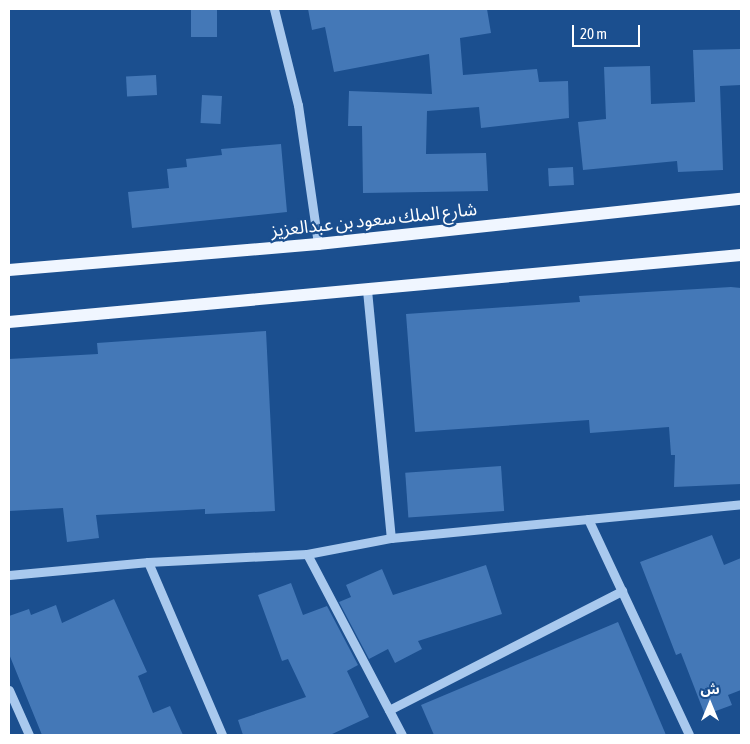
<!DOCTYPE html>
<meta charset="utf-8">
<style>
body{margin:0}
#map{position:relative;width:750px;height:744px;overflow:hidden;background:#1b4f8f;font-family:"Asap Condensed","Noto Sans Arabic",sans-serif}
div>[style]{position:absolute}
.building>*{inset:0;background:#4478b7;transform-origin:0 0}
.minor>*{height:9px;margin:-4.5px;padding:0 4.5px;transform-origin:4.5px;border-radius:4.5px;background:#a9c9ee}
.major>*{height:12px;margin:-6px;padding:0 6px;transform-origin:6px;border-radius:6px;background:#f0f6ff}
span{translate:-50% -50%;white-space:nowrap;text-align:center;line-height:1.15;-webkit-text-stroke:4.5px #1b4f8f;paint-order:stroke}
.street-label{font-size:18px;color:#fff}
.frame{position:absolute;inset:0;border:10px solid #fff;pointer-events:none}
.north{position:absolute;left:685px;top:679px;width:50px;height:50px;-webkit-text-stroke:4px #1b4f8f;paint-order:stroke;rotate:0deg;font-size:14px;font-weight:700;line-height:20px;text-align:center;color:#fff}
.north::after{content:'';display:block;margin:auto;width:18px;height:22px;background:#fff;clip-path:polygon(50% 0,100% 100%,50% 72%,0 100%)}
.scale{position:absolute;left:572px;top:25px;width:68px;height:22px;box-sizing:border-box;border:2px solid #fff;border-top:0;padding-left:6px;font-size:15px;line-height:18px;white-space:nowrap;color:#fff;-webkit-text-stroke:4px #1b4f8f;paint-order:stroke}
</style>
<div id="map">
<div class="building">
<div style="left:191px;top:9px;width:26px;height:28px"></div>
<div style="clip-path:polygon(308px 9px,487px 9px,491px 33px,460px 38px,463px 75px,537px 69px,539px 82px,568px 81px,569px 118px,481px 128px,479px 107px,427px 111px,426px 154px,486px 153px,488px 191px,363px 193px,362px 126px,348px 126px,349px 91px,432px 94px,429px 54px,334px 72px,325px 27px,312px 30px)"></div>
<div style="clip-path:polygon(741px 49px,741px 85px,720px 86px,723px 170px,678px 172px,677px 161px,583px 170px,578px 122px,606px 119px,604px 67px,650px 66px,651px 104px,695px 102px,693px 50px)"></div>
<div style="left:156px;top:75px;width:20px;height:30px;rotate:87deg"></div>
<div style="left:202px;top:95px;width:20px;height:28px;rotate:3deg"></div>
<div style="clip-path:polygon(281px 144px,287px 212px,132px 228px,128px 192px,169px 188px,167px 169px,187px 167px,186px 159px,222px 155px,221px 149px)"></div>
<div style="left:573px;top:167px;width:18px;height:25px;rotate:87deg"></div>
<div style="clip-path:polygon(731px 287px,741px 288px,741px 484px,674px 487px,675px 455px,671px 455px,669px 427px,590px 433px,589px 420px,415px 432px,406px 314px,580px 302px,579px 296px)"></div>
<div style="clip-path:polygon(266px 331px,275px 511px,205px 514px,205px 509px,96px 515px,99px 538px,67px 542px,63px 508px,9px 511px,9px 359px,98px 354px,97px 343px)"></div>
<div style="left:501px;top:466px;width:45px;height:96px;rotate:86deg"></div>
<div style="clip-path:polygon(712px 535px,724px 565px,741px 558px,741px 690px,728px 695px,732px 705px,705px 715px,681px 653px,676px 655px,640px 562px)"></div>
<div style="clip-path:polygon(486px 565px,502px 614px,418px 641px,422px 649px,395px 663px,388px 649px,369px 659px,339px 602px,351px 597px,346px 585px,382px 569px,393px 595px)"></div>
<div style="clip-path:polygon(291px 583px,303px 615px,327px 606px,358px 665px,347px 671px,369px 717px,330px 735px,243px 735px,238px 720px,306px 697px,288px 659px,282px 661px,258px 595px)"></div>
<div style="clip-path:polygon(114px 599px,147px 672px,138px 676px,153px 713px,170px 706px,183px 735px,42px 735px,9px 654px,9px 616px,29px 609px,31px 615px,56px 605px,62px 623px)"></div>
<div style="clip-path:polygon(618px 622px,666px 735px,434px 735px,421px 705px)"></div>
</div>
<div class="minor">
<div style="left:274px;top:9px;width:99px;rotate:76deg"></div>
<div style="left:298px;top:105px;width:140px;rotate:81.8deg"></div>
<div style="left:367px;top:290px;width:249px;rotate:84.5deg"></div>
<div style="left:588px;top:519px;width:238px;rotate:64.9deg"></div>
<div style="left:307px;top:554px;width:204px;rotate:62.3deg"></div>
<div style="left:148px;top:562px;width:188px;rotate:66.8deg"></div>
<div style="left:9px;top:575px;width:140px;rotate:-5.3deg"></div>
<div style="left:148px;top:562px;width:159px;rotate:-2.9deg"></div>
<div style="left:307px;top:554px;width:86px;rotate:-10.8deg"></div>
<div style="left:391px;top:538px;width:352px;rotate:-5.5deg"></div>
<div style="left:9px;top:690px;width:49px;rotate:66deg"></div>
<div style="left:389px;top:710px;width:262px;rotate:-27.1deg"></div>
</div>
<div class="major">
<div style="left:9px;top:270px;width:310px;rotate:-4.8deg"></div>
<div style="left:318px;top:244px;width:425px;rotate:-6.1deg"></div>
<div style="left:9px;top:322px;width:735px;rotate:-5.23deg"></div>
</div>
<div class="street-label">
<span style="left:374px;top:220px;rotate:-6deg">شارع الملك سعود بن عبدالعزيز</span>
</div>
<div class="frame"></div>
<div class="north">ش</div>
<div class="scale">20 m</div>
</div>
